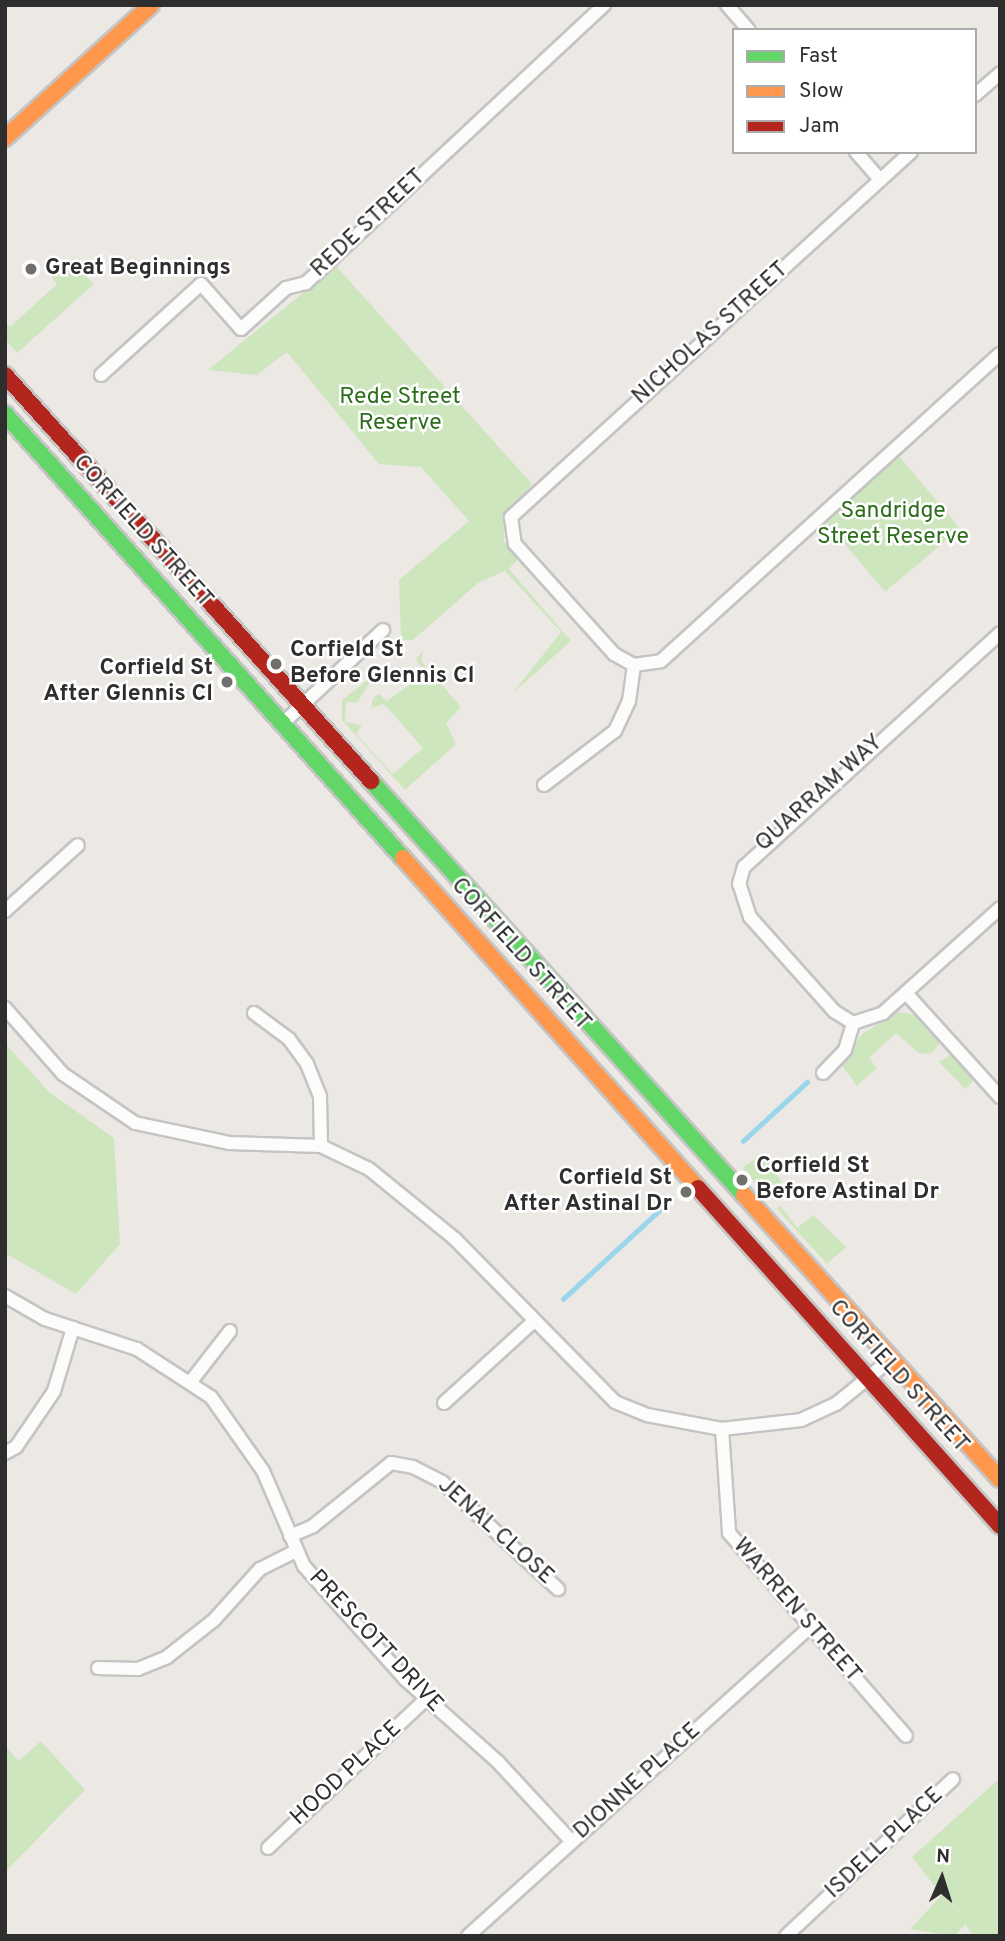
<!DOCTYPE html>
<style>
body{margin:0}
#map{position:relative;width:1005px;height:1941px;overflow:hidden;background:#ece8e4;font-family:Overpass,sans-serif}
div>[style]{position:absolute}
.green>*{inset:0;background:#cee6be;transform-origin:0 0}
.stream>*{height:4.5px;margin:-2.25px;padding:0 2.25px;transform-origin:2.25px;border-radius:2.25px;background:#99d6ec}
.roads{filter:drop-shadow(2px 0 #c5c4c5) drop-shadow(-2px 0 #c5c4c5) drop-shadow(0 2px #c5c4c5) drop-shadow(0 -2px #c5c4c5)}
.street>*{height:12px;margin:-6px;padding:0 6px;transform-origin:6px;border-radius:6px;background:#fcfcfb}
.fast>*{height:16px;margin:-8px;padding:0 8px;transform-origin:8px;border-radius:8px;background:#63d668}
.slow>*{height:16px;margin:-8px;padding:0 8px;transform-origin:8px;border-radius:8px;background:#ff974d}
.jam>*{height:16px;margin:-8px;padding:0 8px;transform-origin:8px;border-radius:8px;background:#b3261e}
.dots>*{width:19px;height:19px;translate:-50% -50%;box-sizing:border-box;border:4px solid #fff;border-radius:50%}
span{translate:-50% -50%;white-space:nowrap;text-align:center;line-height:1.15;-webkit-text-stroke:5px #fff;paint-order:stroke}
.street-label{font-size:23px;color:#2e2e2e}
.poi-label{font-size:23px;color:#2e2e2e;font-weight:700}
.left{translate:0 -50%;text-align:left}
.right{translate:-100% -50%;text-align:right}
.park-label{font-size:23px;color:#2c6e1b}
.frame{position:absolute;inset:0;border:7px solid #2e2e2e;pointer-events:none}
.legend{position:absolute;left:732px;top:28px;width:245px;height:126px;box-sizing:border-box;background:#fff;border:2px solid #ababab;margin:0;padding:9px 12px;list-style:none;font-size:21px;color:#2e2e2e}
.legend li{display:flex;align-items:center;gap:14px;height:35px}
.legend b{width:35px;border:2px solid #ababab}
.north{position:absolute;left:907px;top:1843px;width:70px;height:70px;-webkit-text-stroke:5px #fff;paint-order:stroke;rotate:3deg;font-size:19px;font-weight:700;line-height:28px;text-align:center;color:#2e2e2e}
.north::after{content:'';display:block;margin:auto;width:24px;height:32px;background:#2e2e2e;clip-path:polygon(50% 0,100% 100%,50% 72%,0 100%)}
</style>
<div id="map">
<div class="green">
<div style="clip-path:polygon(70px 259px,94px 284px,17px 353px,5px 339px,5px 323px,10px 327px,57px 284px,51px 276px)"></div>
<div style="clip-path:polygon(336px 266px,532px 484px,505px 517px,504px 541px,517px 560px,509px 569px,571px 641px,513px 693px,561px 632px,505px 571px,478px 583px,413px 640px,401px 640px,399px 580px,469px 521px,421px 467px,379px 464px,287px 352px,257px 375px,208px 370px)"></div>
<div style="left:899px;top:456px;width:95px;height:98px;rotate:50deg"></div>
<div style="clip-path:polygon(423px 650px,421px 661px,461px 707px,446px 723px,456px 744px,405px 790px,342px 720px,342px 700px,374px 675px,357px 703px,346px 702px,345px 722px,362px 725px,356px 734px,393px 774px,423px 748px,384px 704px,371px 708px,373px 698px,379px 694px,387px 701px,416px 680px,424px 672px,416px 659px)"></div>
<div style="clip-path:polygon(898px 1012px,916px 1015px,941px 1042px,931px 1054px,919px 1053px,896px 1033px,869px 1058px,877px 1068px,857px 1086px,840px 1063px,862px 1034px)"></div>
<div style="clip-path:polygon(5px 1043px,49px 1092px,114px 1138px,120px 1244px,76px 1294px,5px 1253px)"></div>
<div style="clip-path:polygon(952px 1054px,974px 1080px,965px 1089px,939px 1062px)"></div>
<div style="clip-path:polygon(764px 1152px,756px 1169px,765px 1159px,782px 1182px,768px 1197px,742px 1168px)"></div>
<div style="clip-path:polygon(780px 1205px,797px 1228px,813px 1215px,846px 1247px,827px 1264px,777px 1209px)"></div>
<div style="clip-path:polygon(41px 1741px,85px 1790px,5px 1872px,5px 1746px,19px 1761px)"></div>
<div style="clip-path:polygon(1000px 1778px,1000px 1936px,973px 1936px,945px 1890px,940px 1893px,912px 1857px)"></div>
<div style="clip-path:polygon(944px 1893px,967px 1923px,954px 1936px,910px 1929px)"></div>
</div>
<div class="stream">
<div style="left:743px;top:1141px;width:87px;rotate:-42.7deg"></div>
<div style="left:563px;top:1299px;width:137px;rotate:-42.6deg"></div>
</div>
<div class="roads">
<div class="street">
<div style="left:727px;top:5px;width:33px;rotate:49deg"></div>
<div style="left:975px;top:95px;width:33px;rotate:-41deg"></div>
<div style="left:856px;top:152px;width:37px;rotate:49deg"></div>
<div style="left:911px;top:152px;width:542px;rotate:137.62deg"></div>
<div style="left:511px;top:517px;width:27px;rotate:82deg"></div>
<div style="left:515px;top:544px;width:148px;rotate:48deg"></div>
<div style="left:614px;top:654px;width:23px;rotate:29deg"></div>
<div style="left:634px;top:665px;width:27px;rotate:-8deg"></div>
<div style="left:661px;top:661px;width:457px;rotate:-42.2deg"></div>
<div style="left:101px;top:375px;width:135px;rotate:-42.3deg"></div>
<div style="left:201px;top:284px;width:60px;rotate:48.4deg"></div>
<div style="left:241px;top:329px;width:61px;rotate:-42.3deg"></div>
<div style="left:286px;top:288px;width:21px;rotate:-14deg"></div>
<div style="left:306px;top:283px;width:408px;rotate:-43deg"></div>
<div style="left:282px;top:724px;width:138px;rotate:-42.9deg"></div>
<div style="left:544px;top:785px;width:89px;rotate:-37.3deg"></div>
<div style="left:615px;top:731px;width:33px;rotate:-65deg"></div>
<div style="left:629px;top:701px;width:36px;rotate:-82deg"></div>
<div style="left:5px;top:911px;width:98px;rotate:-42.1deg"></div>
<div style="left:906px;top:993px;width:140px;rotate:47.9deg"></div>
<div style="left:5px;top:1008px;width:88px;rotate:48.7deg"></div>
<div style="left:63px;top:1074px;width:87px;rotate:34.2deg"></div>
<div style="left:135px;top:1123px;width:96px;rotate:12deg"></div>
<div style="left:229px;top:1143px;width:92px;rotate:1.9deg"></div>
<div style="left:321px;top:1146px;width:53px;rotate:25.6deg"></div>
<div style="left:369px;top:1169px;width:111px;rotate:39.1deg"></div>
<div style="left:455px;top:1239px;width:228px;rotate:45.5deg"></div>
<div style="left:615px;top:1402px;width:35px;rotate:22deg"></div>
<div style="left:647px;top:1415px;width:76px;rotate:10.6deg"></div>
<div style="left:722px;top:1429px;width:80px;rotate:-6.5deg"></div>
<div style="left:801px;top:1420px;width:38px;rotate:-25deg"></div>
<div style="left:836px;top:1404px;width:70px;rotate:-39.2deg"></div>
<div style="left:254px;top:1013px;width:44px;rotate:36.6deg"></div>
<div style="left:289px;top:1039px;width:31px;rotate:54deg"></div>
<div style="left:307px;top:1064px;width:35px;rotate:68deg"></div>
<div style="left:320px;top:1097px;width:49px;rotate:88.8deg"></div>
<div style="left:853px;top:1023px;width:32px;rotate:-18deg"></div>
<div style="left:883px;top:1013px;width:157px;rotate:-41.9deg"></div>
<div style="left:823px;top:1073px;width:32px;rotate:-46deg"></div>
<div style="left:845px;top:1050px;width:28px;rotate:-73deg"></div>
<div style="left:853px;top:1023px;width:22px;rotate:-148deg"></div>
<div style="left:834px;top:1011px;width:126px;rotate:-131.8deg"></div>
<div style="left:750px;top:917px;width:35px;rotate:-108deg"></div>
<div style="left:739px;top:884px;width:18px;rotate:-74deg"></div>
<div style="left:744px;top:867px;width:347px;rotate:-42.4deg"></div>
<div style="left:5px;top:1296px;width:46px;rotate:29.9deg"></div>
<div style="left:45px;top:1319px;width:97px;rotate:18.1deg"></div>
<div style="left:137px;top:1349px;width:88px;rotate:33deg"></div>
<div style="left:211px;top:1397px;width:90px;rotate:54.9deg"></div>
<div style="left:263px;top:1471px;width:103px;rotate:66.7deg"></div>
<div style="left:304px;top:1566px;width:152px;rotate:48.2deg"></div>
<div style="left:405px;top:1679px;width:125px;rotate:41.7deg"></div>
<div style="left:498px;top:1762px;width:109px;rotate:47.2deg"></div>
<div style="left:192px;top:1380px;width:62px;rotate:-52.2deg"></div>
<div style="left:444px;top:1403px;width:122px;rotate:-42.3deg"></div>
<div style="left:722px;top:1429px;width:104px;rotate:86.1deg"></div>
<div style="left:729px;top:1533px;width:269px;rotate:48.9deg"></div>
<div style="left:5px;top:1453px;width:13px;rotate:-29deg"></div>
<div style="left:16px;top:1447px;width:68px;rotate:-55.8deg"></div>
<div style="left:54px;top:1391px;width:66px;rotate:-73.2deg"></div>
<div style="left:290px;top:1536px;width:25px;rotate:-23deg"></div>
<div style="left:313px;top:1526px;width:100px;rotate:-38.9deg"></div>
<div style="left:391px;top:1463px;width:22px;rotate:10deg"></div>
<div style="left:413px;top:1467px;width:33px;rotate:27deg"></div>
<div style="left:442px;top:1482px;width:158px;rotate:42.7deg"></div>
<div style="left:98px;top:1668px;width:40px;rotate:1.4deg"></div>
<div style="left:138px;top:1669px;width:31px;rotate:-22deg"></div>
<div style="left:167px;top:1657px;width:60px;rotate:-38.2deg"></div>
<div style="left:214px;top:1620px;width:69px;rotate:-48deg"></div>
<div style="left:260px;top:1569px;width:40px;rotate:-26.6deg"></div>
<div style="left:268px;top:1848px;width:217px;rotate:-43.3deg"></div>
<div style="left:468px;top:1936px;width:458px;rotate:-42.1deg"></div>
<div style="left:786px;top:1936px;width:229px;rotate:-43.2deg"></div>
</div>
<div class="fast">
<div style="left:5px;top:414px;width:596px;rotate:48.13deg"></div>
<div style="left:371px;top:781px;width:557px;rotate:47.98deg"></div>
</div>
<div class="slow">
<div style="left:5px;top:138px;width:197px;rotate:-42.3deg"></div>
<div style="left:403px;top:858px;width:443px;rotate:48.2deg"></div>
<div style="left:744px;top:1195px;width:382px;rotate:48deg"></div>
</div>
<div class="jam">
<div style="left:5px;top:375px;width:547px;rotate:47.97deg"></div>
<div style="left:698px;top:1188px;width:453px;rotate:48.2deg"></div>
</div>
</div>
<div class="dots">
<div style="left:31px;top:269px;background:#706f6e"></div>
<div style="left:276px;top:664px;background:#706f6e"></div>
<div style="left:227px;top:682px;background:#706f6e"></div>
<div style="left:742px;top:1180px;background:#706f6e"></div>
<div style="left:686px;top:1192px;background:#706f6e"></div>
</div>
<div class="street-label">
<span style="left:369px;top:224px;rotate:-43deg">REDE STREET</span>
<span style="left:711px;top:334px;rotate:-42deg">NICHOLAS STREET</span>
<span style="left:142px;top:532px;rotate:48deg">CORFIELD STREET</span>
<span style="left:820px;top:794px;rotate:-42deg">QUARRAM WAY</span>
<span style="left:520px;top:955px;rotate:48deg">CORFIELD STREET</span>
<span style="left:898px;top:1377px;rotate:48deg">CORFIELD STREET</span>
<span style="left:495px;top:1532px;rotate:42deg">JENAL CLOSE</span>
<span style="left:796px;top:1611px;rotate:49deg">WARREN STREET</span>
<span style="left:375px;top:1642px;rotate:47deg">PRESCOTT DRIVE</span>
<span style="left:347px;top:1774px;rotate:-43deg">HOOD PLACE</span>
<span style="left:638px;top:1782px;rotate:-42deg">DIONNE PLACE</span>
<span style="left:885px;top:1844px;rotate:-43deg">ISDELL PLACE</span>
</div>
<div class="poi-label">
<span class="left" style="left:45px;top:269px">Great Beginnings</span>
<span class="left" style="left:290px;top:664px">Corfield St<br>Before Glennis Cl</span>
<span class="right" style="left:213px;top:682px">Corfield St<br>After Glennis Cl</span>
<span class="left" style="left:756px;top:1180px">Corfield St<br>Before Astinal Dr</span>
<span class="right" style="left:672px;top:1192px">Corfield St<br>After Astinal Dr</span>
</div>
<div class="park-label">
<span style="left:400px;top:411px">Rede Street<br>Reserve</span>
<span style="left:893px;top:525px">Sandridge<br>Street Reserve</span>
</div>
<div class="frame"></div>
<ul class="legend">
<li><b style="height:9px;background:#63d668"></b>Fast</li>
<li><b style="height:9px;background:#ff974d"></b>Slow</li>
<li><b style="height:9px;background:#b3261e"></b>Jam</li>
</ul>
<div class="north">N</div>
</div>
